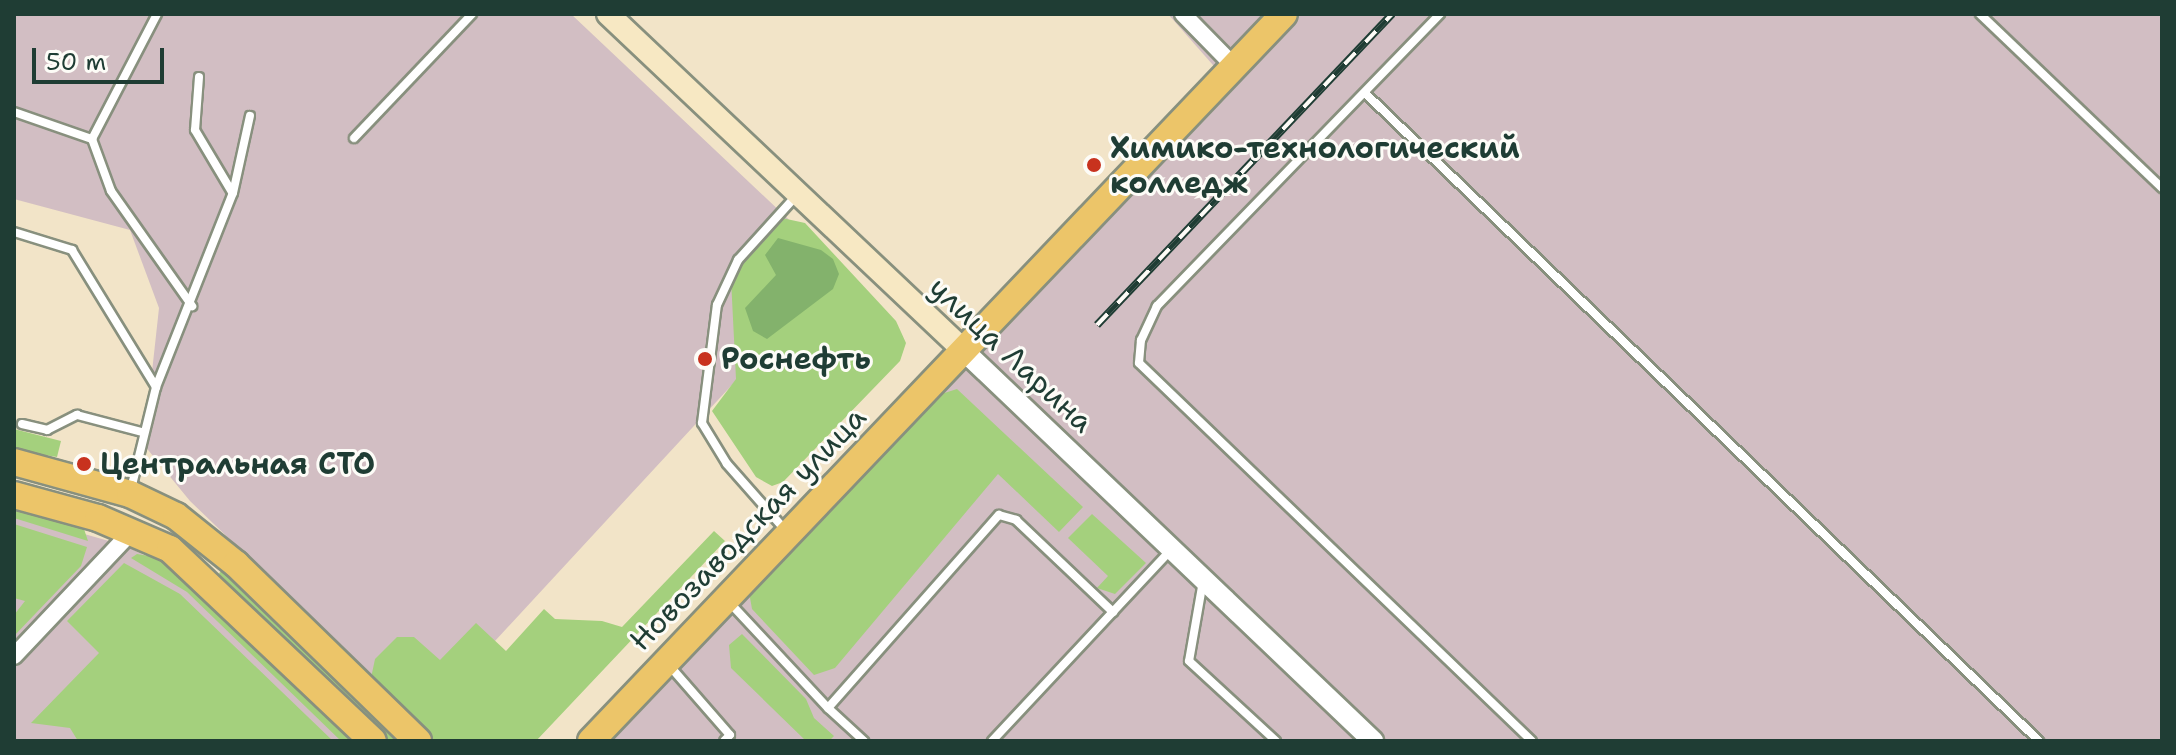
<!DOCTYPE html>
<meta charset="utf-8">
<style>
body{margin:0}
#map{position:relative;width:2176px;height:755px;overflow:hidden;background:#f2e4c8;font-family:"Shantell Sans",sans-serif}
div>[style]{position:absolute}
.industrial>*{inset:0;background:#d2bec3}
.green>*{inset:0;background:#a4d07d}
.forest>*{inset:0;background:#83b26c}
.roads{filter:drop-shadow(2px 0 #88907e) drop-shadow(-2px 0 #88907e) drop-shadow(0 2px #88907e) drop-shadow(0 -2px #88907e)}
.service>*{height:8px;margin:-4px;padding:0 4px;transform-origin:4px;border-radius:4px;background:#fff}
.minor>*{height:16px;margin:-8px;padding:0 8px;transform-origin:8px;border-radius:8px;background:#fff}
.tertiary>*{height:20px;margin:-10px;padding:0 10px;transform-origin:10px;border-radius:10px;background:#fff}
.secondary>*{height:22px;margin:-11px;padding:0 11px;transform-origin:11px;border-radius:11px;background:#f7e8c3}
.primary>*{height:26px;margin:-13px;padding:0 13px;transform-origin:13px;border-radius:13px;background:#ecc569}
.rail>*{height:8px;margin-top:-4px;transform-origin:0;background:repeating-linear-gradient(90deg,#fdfcf7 0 15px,#1f3d34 0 30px);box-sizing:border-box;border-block:2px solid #1f3d34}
.dots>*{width:22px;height:22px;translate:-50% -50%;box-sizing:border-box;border:4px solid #fdfcf7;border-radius:50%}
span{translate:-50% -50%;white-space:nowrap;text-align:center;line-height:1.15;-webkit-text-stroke:6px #fdfcf7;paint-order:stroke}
.poi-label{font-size:30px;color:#1f3d34;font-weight:700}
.left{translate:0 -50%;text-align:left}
.street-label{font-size:30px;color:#1f3d34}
.frame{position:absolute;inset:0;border:16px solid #1f3d34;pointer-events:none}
.scale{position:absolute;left:32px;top:48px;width:132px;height:36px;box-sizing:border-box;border:4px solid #1f3d34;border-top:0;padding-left:10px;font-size:24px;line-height:28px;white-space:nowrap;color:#1f3d34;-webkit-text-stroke:6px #fdfcf7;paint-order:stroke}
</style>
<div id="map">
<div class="industrial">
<div style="clip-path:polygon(14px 14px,571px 14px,840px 268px,420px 722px,190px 501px,144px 445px,159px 308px,130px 230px,14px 199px)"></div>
<div style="clip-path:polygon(1168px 14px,1276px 14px,1220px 73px)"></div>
<div style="clip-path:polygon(1284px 14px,2162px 14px,2162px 741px,590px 741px)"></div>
<div style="clip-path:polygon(14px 514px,123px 545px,183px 574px,360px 741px,14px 741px)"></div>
</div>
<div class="green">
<div style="clip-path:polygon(782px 218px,805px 223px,896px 321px,906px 343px,900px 361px,783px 482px,772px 486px,756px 477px,712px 411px,736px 379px,731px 279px,740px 254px,768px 223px)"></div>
<div style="clip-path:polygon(957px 389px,1083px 507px,1059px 532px,998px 474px,835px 668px,814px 675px,752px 609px,749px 592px,935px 396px)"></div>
<div style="clip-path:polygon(14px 429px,61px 441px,57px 457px,14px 450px)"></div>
<div style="clip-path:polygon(14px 504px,83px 526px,88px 541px,14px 518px)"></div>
<div style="clip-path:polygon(1092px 514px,1146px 563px,1115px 594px,1097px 588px,1108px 576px,1068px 538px)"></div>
<div style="clip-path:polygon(14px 524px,87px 547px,81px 566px,14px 636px,14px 615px,25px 601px,14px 598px)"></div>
<div style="clip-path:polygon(714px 531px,725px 541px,536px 741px,435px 741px,371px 678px,375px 659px,397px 637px,414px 637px,440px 660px,476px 623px,506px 651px,544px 609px,555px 619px,602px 621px,622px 627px)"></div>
<div style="clip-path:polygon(137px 554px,155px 557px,186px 574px,362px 741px,341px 741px,187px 592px,131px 558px)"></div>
<div style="clip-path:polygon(124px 563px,180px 594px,333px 741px,78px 741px,70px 728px,31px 723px,99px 653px,67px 621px)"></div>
<div style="clip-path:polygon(225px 569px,406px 741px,388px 741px,223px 581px,219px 573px)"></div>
<div style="clip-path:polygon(742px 634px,806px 699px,814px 718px,834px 736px,829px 741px,806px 741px,731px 668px,729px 645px)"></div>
</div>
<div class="forest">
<div style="clip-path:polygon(778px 238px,821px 250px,833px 259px,839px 274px,833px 289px,767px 339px,753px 331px,745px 308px,776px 275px,765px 255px)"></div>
</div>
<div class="roads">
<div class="service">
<div style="left:1440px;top:14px;width:407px;rotate:134.1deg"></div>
<div style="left:1157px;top:306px;width:38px;rotate:115deg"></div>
<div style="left:1141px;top:340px;width:23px;rotate:95deg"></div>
<div style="left:1139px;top:363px;width:545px;rotate:43.89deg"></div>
<div style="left:1980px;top:14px;width:252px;rotate:43.7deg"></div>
<div style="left:199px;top:77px;width:53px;rotate:94.3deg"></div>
<div style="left:195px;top:130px;width:72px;rotate:59.2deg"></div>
<div style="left:1365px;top:93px;width:935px;rotate:43.87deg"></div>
<div style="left:14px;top:112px;width:83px;rotate:19.1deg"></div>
<div style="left:92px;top:139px;width:55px;rotate:69.9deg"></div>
<div style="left:111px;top:191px;width:141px;rotate:54.8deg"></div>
<div style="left:354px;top:138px;width:171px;rotate:-46.4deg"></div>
<div style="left:92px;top:139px;width:141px;rotate:-62.5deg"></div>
<div style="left:14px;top:232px;width:61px;rotate:17.2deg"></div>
<div style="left:72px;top:250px;width:161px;rotate:58.5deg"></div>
<div style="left:22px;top:424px;width:26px;rotate:13deg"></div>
<div style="left:47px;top:430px;width:34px;rotate:-27deg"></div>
<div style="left:77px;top:415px;width:67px;rotate:14.7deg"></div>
<div style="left:131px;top:489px;width:105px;rotate:-76.2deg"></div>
<div style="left:156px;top:387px;width:209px;rotate:-68.4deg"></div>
<div style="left:233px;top:193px;width:79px;rotate:-77.6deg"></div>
<div style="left:787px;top:532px;width:91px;rotate:-131.4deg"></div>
<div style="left:727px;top:464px;width:48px;rotate:-121.4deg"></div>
<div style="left:702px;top:423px;width:119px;rotate:-82.8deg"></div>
<div style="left:717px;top:305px;width:50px;rotate:-65deg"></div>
<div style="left:738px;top:260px;width:88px;rotate:-47.8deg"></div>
<div style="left:1203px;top:581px;width:81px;rotate:99.9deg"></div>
<div style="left:1189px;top:661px;width:118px;rotate:42.6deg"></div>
<div style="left:730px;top:603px;width:144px;rotate:47deg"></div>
<div style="left:828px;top:708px;width:258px;rotate:-48.5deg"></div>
<div style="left:999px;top:515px;width:18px;rotate:16deg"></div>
<div style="left:1016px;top:520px;width:134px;rotate:43.5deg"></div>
<div style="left:668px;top:664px;width:94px;rotate:48.9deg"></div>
<div style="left:730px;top:735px;width:8px;rotate:135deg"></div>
<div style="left:828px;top:708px;width:49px;rotate:42.5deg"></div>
<div style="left:992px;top:741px;width:262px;rotate:-46.9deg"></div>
</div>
<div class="minor">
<div style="left:1183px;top:14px;width:73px;rotate:45.6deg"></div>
<div style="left:14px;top:656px;width:173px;rotate:-46.6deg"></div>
</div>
<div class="tertiary">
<div style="left:963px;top:350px;width:567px;rotate:43.64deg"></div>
</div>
<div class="secondary">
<div style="left:608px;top:14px;width:489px;rotate:43.4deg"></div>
</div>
<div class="primary">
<div style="left:14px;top:462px;width:120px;rotate:15.4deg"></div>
<div style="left:130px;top:494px;width:51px;rotate:25.6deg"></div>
<div style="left:176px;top:516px;width:77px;rotate:38.7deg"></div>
<div style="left:236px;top:564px;width:254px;rotate:44.2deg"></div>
<div style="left:14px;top:495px;width:87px;rotate:15.3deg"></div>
<div style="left:98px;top:518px;width:78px;rotate:23.3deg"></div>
<div style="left:170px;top:549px;width:279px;rotate:43.4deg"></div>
<div style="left:591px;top:741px;width:1004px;rotate:-46.37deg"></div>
</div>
</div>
<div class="rail">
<div style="left:1097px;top:325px;width:429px;rotate:-46.5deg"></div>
</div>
<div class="dots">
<div style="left:1094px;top:165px;background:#c8321e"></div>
<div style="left:705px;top:359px;background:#c8321e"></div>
<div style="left:84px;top:464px;background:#c8321e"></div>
</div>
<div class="poi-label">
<span class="left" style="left:1110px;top:165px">Химико-технологический<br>колледж</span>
<span class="left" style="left:721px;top:359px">Роснефть</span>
<span class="left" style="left:100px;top:464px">Центральная СТО</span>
</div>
<div class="street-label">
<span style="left:1011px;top:355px;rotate:43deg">улица Ларина</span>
<span style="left:748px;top:529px;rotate:-46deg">Новозаводская улица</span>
</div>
<div class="frame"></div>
<div class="scale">50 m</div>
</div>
